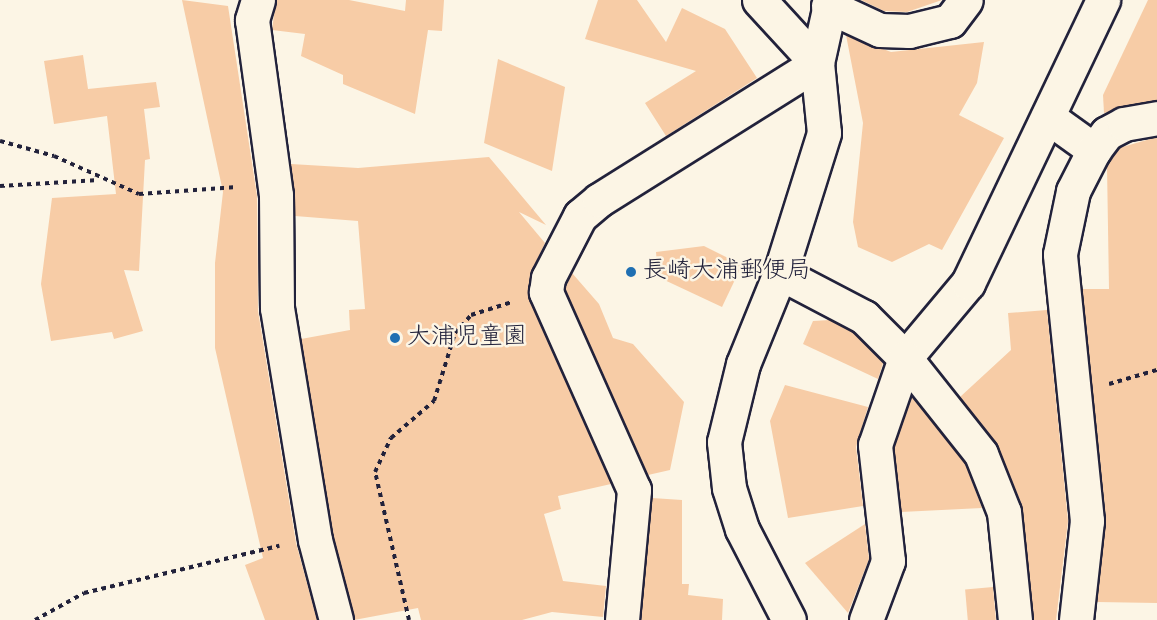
<!DOCTYPE html>
<meta charset="utf-8">
<style>
body{margin:0}
#map{position:relative;width:1157px;height:620px;overflow:hidden;background:#fcf5e5;font-family:"Indie Flower","Klee One",sans-serif}
div>[style]{position:absolute}
.building>*{inset:0;background:#f7cca6;transform-origin:0 0}
.path>*{height:4px;margin-top:-2px;transform-origin:0;background:repeating-linear-gradient(90deg,#22223b 0 4.5px,transparent 0 9px)}
.roads{filter:drop-shadow(2px 0 #22223b) drop-shadow(-2px 0 #22223b) drop-shadow(0 2px #22223b) drop-shadow(0 -2px #22223b)}
.street>*{height:33px;margin:-16.5px;padding:0 16.5px;transform-origin:16.5px;border-radius:16.5px;background:#fcf5e5}
.secondary>*{height:33px;margin:-16.5px;padding:0 16.5px;transform-origin:16.5px;border-radius:16.5px;background:#fcf5e5}
.dots>*{width:16px;height:16px;translate:-50% -50%;box-sizing:border-box;border:3px solid #fcf5e5;border-radius:50%}
span{translate:-50% -50%;white-space:nowrap;text-align:center;line-height:1.15;-webkit-text-stroke:5px #fcf5e5;paint-order:stroke}
.poi-label{font-size:24px;color:#22223b}
.left{translate:0 -50%;text-align:left}
</style>
<div id="map">
<div class="building">
<div style="clip-path:polygon(182px 0,228px 6px,257px 196px,258px 311px,296px 543px,317px 620px,265px 620px,245px 565px,263px 558px,215px 348px,215px 263px,223px 192px)"></div>
<div style="clip-path:polygon(276px 0,349px 0,405px 11px,406px 0,444px 0,442px 31px,428px 30px,415px 114px,343px 84px,343px 75px,301px 56px,305px 34px,272px 30px)"></div>
<div style="clip-path:polygon(598px 0,637px 0,666px 42px,682px 8px,725px 29px,757px 78px,666px 136px,645px 103px,696px 71px,585px 39px)"></div>
<div style="clip-path:polygon(861px 0,942px 0,907px 12px,884px 11px)"></div>
<div style="clip-path:polygon(1148px 0,1157px 0,1157px 100px,1104px 113px,1103px 95px)"></div>
<div style="clip-path:polygon(846px 35px,891px 52px,984px 42px,977px 83px,959px 115px,1004px 138px,942px 250px,929px 244px,892px 262px,858px 247px,853px 222px,863px 123px)"></div>
<div style="clip-path:polygon(83px 55px,88px 89px,156px 82px,160px 107px,144px 109px,150px 159px,145px 160px,139px 271px,124px 270px,143px 331px,114px 339px,112px 332px,51px 341px,41px 284px,52px 198px,116px 194px,107px 116px,54px 124px,44px 61px)"></div>
<div style="clip-path:polygon(498px 59px,565px 87px,552px 171px,484px 143px)"></div>
<div style="clip-path:polygon(1157px 137px,1157px 603px,1097px 602px,1106px 519px,1082px 289px,1109px 289px,1107px 166px,1119px 148px)"></div>
<div style="clip-path:polygon(489px 157px,546px 225px,519px 212px,545px 243px,530px 275px,529px 299px,611px 484px,558px 496px,561px 509px,544px 514px,563px 581px,606px 586px,603px 617px,552px 612px,522px 620px,421px 620px,418px 608px,354px 620px,333px 536px,301px 339px,350px 330px,349px 310px,365px 309px,358px 221px,295px 216px,291px 164px,358px 168px)"></div>
<div style="clip-path:polygon(704px 246px,742px 265px,722px 307px,658px 277px,656px 252px)"></div>
<div style="clip-path:polygon(572px 273px,599px 304px,613px 338px,633px 344px,684px 402px,670px 470px,648px 475px,565px 289px)"></div>
<div style="clip-path:polygon(1047px 310px,1068px 521px,1056px 620px,1033px 620px,1022px 505px,998px 447px,960px 397px,1011px 350px,1008px 313px)"></div>
<div style="clip-path:polygon(830px 320px,853px 332px,883px 363px,878px 379px,803px 344px,813px 321px)"></div>
<div style="clip-path:polygon(785px 385px,868px 407px,856px 447px,863px 506px,788px 518px,770px 421px)"></div>
<div style="clip-path:polygon(912px 396px,965px 463px,982px 508px,901px 512px,894px 447px)"></div>
<div style="clip-path:polygon(652px 498px,682px 500px,682px 584px,689px 584px,688px 595px,723px 599px,722px 620px,641px 620px)"></div>
<div style="clip-path:polygon(865px 524px,869px 559px,848px 613px,805px 563px)"></div>
<div style="left:993px;top:587px;width:33px;height:28px;rotate:85deg"></div>
</div>
<div class="path">
<div style="left:0;top:141px;width:56px;rotate:15.5deg"></div>
<div style="left:54px;top:156px;width:93px;rotate:24.1deg"></div>
<div style="left:139px;top:194px;width:98px;rotate:-4.1deg"></div>
<div style="left:0;top:186px;width:99px;rotate:-3.5deg"></div>
<div style="left:1109px;top:384px;width:50px;rotate:-16.3deg"></div>
<div style="left:35px;top:620px;width:56px;rotate:-28.9deg"></div>
<div style="left:84px;top:593px;width:201px;rotate:-13.6deg"></div>
<div style="left:409px;top:620px;width:152px;rotate:-102.9deg"></div>
<div style="left:375px;top:472px;width:38px;rotate:-65deg"></div>
<div style="left:391px;top:438px;width:57px;rotate:-40.7deg"></div>
<div style="left:434px;top:401px;width:71px;rotate:-72.8deg"></div>
<div style="left:455px;top:333px;width:24px;rotate:-48deg"></div>
<div style="left:471px;top:315px;width:43px;rotate:-17.6deg"></div>
</div>
<div class="roads">
<div class="street">
<div style="left:258px;top:0;width:21px;rotate:107deg"></div>
<div style="left:252px;top:20px;width:177px;rotate:82.2deg"></div>
<div style="left:276px;top:195px;width:113px;rotate:89.5deg"></div>
<div style="left:277px;top:308px;width:235px;rotate:80.7deg"></div>
<div style="left:315px;top:540px;width:83px;rotate:75.3deg"></div>
<div style="left:828px;top:6px;width:57px;rotate:24.8deg"></div>
<div style="left:880px;top:30px;width:29px;rotate:2deg"></div>
<div style="left:909px;top:31px;width:42px;rotate:-13.7deg"></div>
<div style="left:950px;top:21px;width:26px;rotate:-53deg"></div>
<div style="left:1048px;top:117px;width:57px;rotate:35.7deg"></div>
<div style="left:780px;top:273px;width:95px;rotate:27.6deg"></div>
<div style="left:864px;top:317px;width:58px;rotate:45deg"></div>
<div style="left:905px;top:358px;width:98px;rotate:-50deg"></div>
<div style="left:968px;top:283px;width:314px;rotate:-64.5deg"></div>
<div style="left:622px;top:620px;width:131px;rotate:-84.7deg"></div>
<div style="left:634px;top:490px;width:217px;rotate:-114deg"></div>
<div style="left:546px;top:292px;width:14px;rotate:-82deg"></div>
<div style="left:548px;top:278px;width:70px;rotate:-62.7deg"></div>
<div style="left:580px;top:216px;width:25px;rotate:-40deg"></div>
<div style="left:599px;top:200px;width:257px;rotate:-32.1deg"></div>
<div style="left:817px;top:63px;width:65px;rotate:-77.5deg"></div>
<div style="left:866px;top:620px;width:63px;rotate:-69.6deg"></div>
<div style="left:888px;top:561px;width:117px;rotate:-96.4deg"></div>
<div style="left:875px;top:445px;width:92px;rotate:-71deg"></div>
<div style="left:905px;top:358px;width:122px;rotate:51.6deg"></div>
<div style="left:981px;top:454px;width:62px;rotate:68.4deg"></div>
<div style="left:1004px;top:512px;width:109px;rotate:84.2deg"></div>
<div style="left:1076px;top:620px;width:100px;rotate:-83.7deg"></div>
<div style="left:1087px;top:521px;width:268px;rotate:-95.8deg"></div>
<div style="left:1060px;top:254px;width:64px;rotate:-78.3deg"></div>
<div style="left:1073px;top:191px;width:46px;rotate:-62.9deg"></div>
<div style="left:1094px;top:150px;width:21px;rotate:-53deg"></div>
<div style="left:1107px;top:133px;width:19px;rotate:-28deg"></div>
<div style="left:1124px;top:124px;width:34px;rotate:-10deg"></div>
</div>
<div class="secondary">
<div style="left:759px;top:0;width:86px;rotate:47.4deg"></div>
<div style="left:817px;top:63px;width:70px;rotate:84.3deg"></div>
<div style="left:824px;top:133px;width:147px;rotate:107.4deg"></div>
<div style="left:780px;top:273px;width:98px;rotate:112.1deg"></div>
<div style="left:743px;top:364px;width:80px;rotate:103.7deg"></div>
<div style="left:724px;top:442px;width:46px;rotate:83.8deg"></div>
<div style="left:729px;top:488px;width:43px;rotate:72.4deg"></div>
<div style="left:742px;top:529px;width:102px;rotate:62.7deg"></div>
</div>
</div>
<div class="dots">
<div style="left:631px;top:272px;background:#1f6fb2"></div>
<div style="left:395px;top:338px;background:#1f6fb2"></div>
</div>
<div class="poi-label">
<span class="left" style="left:643px;top:272px">長崎大浦郵便局</span>
<span class="left" style="left:407px;top:338px">大浦児童園</span>
</div>
</div>
